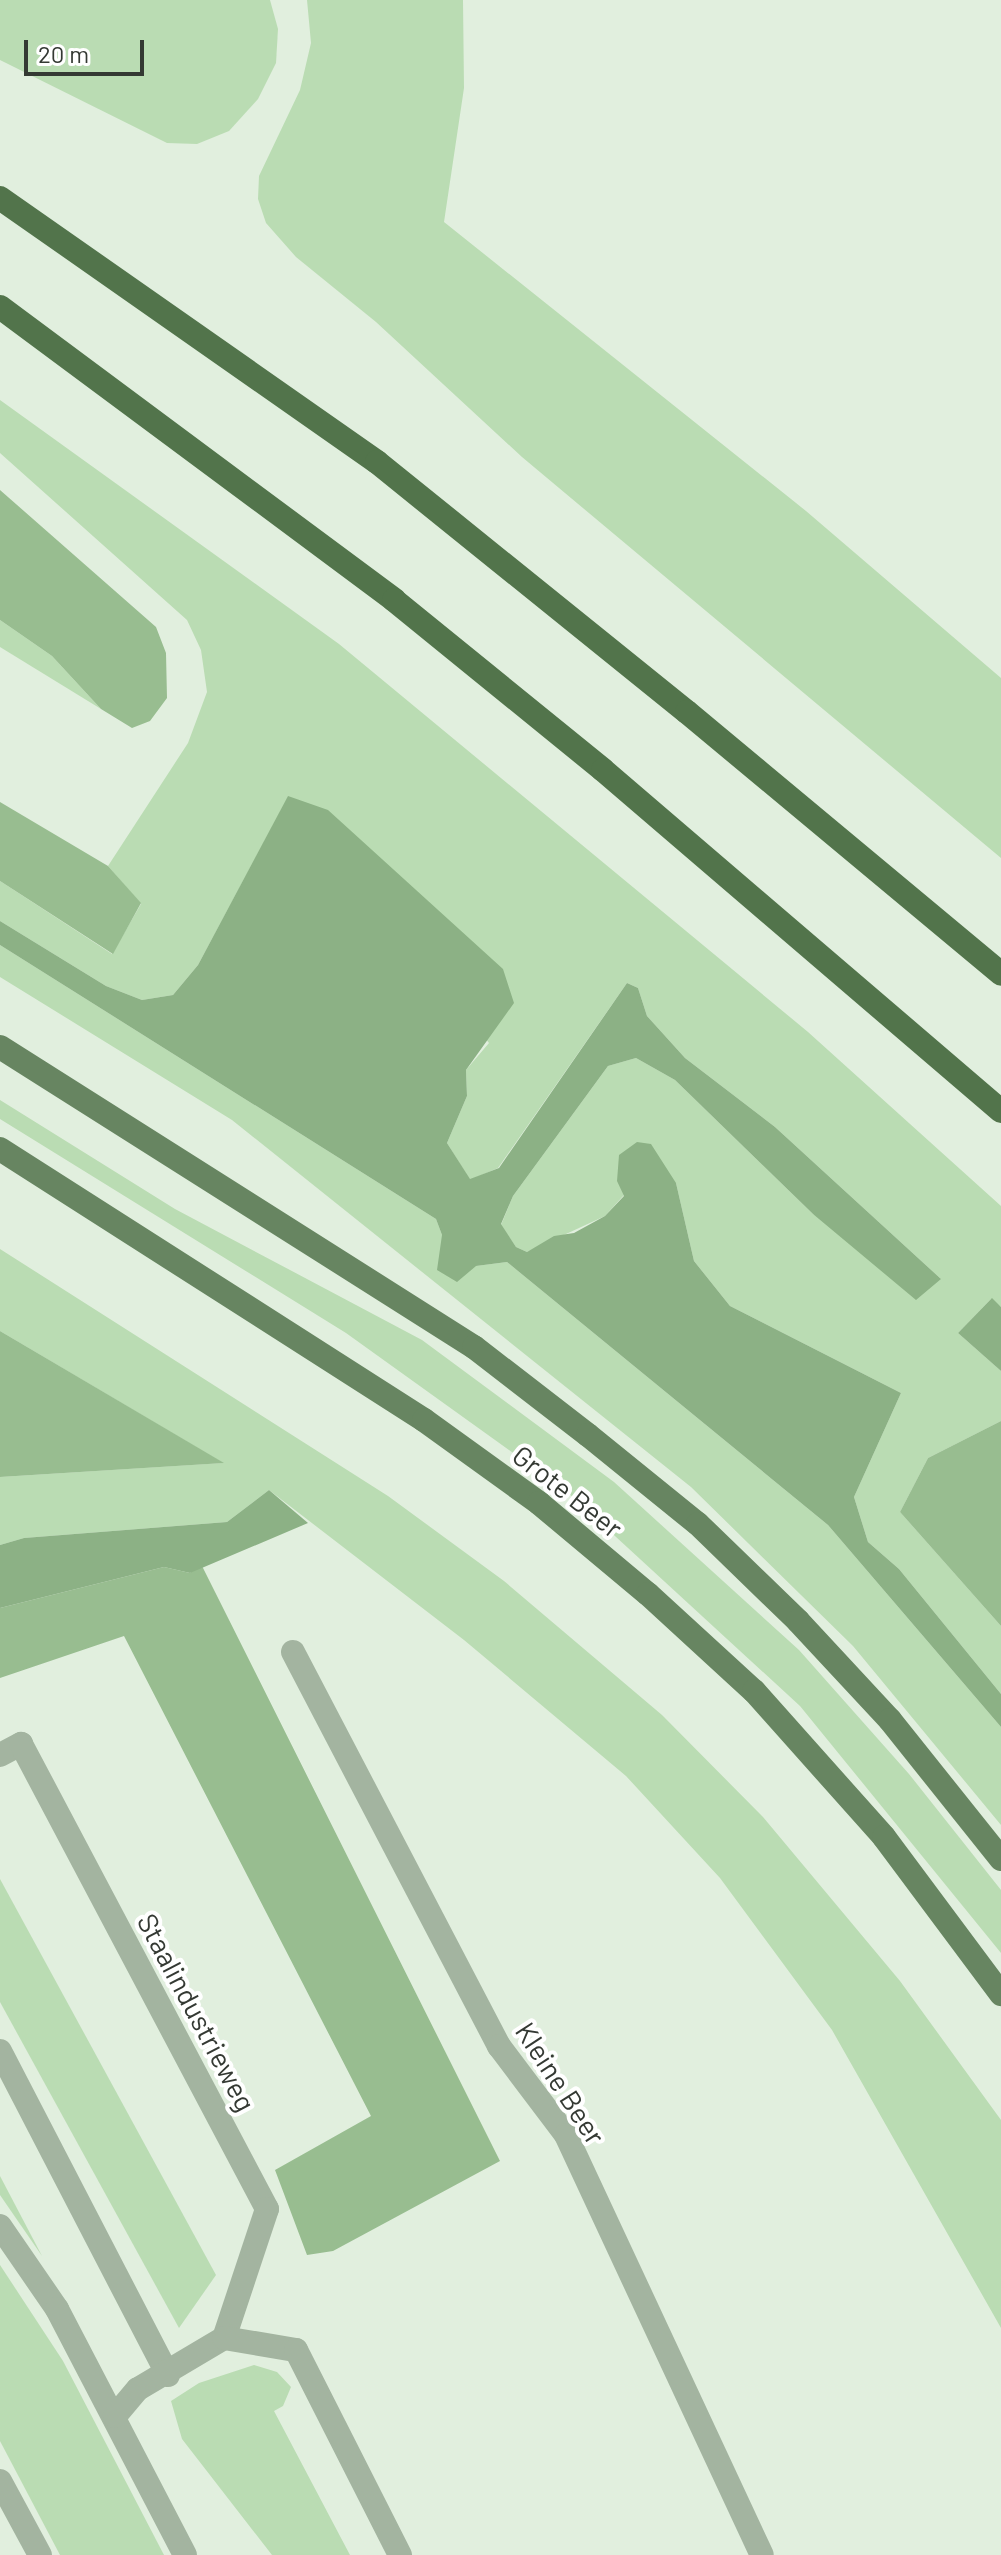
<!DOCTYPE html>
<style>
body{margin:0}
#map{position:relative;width:1001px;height:2555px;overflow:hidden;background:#e1efde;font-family:Barlow,sans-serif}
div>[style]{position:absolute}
.green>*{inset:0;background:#badcb3}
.forest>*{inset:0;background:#98bd90}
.water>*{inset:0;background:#8cb185}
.street>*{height:24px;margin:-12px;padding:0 12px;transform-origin:12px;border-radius:12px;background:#a3b4a0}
.primary>*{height:24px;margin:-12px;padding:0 12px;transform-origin:12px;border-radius:12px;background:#678561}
.highway>*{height:24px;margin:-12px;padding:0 12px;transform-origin:12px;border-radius:12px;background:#52744b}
span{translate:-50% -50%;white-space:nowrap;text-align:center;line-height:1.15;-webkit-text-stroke:8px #fff;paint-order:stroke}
.street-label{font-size:28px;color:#343933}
.scale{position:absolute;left:24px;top:40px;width:120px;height:36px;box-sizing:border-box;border:4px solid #343933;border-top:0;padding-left:10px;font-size:24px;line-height:28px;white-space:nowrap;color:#343933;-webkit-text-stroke:6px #fff;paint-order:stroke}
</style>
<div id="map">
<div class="green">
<div style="clip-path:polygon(0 0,270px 0,278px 29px,276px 63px,258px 99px,229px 131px,197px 144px,167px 143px,0 60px)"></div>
<div style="clip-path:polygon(307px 0,463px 0,464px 88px,444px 222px,806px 511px,1001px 678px,1001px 858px,522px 457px,376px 322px,296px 257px,266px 223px,258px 199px,259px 176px,300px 90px,311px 43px)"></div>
<div style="clip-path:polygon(0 400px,339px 644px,808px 1032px,1001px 1206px,1001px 1307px,991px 1299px,958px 1333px,1001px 1371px,1001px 1421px,928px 1458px,900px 1512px,1001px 1626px,1001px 1694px,899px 1569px,868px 1542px,854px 1497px,901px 1393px,730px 1306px,694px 1261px,676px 1183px,618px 1181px,624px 1195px,605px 1216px,527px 1252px,516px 1247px,501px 1225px,513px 1196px,608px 1066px,636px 1058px,675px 1080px,813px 1214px,941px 1279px,775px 1127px,685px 1058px,647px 1016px,638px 988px,627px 983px,498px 1168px,470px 1180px,447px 1143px,467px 1096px,466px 1070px,489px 1043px,288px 797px,198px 965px,173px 995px,142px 1000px,106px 986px,0 921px,0 881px,112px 954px,141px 904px,108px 866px,188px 743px,207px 692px,201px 650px,187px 620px,0 453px)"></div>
<div style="clip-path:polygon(0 620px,52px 656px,101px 709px,0 647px)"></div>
<div style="clip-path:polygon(0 945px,436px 1219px,442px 1235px,476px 1266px,507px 1262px,828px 1525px,1001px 1727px,1001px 1825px,853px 1646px,691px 1487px,232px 1120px,0 977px)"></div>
<div style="clip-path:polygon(0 1100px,175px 1209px,422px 1340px,614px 1482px,799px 1650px,909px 1774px,1001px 1890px,1001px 1953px,800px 1706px,566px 1491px,346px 1333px,0 1119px)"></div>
<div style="clip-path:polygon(0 1249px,388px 1496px,504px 1581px,662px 1715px,763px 1817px,900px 1981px,1001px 2120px,1001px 2328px,832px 2030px,720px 1878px,626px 1776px,464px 1640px,269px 1490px,227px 1522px,24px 1538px,0 1545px,0 1477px,223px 1463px,0 1331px)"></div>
<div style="clip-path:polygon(0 1879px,216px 2275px,179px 2328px,0 2002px)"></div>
<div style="clip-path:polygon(0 2176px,42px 2256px,0 2195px)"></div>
<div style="clip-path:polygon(0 2265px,63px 2361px,164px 2555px,60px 2555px,0 2441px)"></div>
<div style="clip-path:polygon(254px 2365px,277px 2372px,291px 2387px,283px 2406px,274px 2411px,350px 2555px,272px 2555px,182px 2439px,171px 2401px,199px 2383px)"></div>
</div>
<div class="forest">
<div style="clip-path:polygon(0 490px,156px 627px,166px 653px,167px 698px,150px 721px,132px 728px,101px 709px,52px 656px,0 620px)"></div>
<div style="clip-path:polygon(0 802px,108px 866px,141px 903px,113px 954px,0 881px)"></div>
<div style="clip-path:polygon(0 1331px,224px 1463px,0 1477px)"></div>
<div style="clip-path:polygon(1001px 1421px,1001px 1626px,900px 1512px,928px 1458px)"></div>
<div style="clip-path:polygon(201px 1564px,500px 2161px,333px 2251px,307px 2255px,275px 2170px,371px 2116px,124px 1636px,0 1678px,0 1608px,164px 1567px,190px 1573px)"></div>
</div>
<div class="water">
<div style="clip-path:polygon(288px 796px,328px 810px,503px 969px,514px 1003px,466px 1070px,467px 1096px,447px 1143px,470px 1179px,499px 1168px,627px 983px,638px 988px,647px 1016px,685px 1058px,775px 1127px,941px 1279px,916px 1300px,813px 1214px,675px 1080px,636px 1058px,608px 1066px,513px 1196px,501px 1224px,516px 1247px,527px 1252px,554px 1236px,574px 1233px,605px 1216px,624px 1196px,617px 1181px,619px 1155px,637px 1142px,651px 1144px,676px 1183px,694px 1261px,730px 1306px,901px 1393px,854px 1497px,868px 1542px,899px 1569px,1001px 1694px,1001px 1727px,828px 1525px,507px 1262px,476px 1266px,457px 1282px,437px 1270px,442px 1235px,436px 1219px,0 945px,0 921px,106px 986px,142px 1000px,173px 995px,198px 965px)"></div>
<div style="clip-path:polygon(992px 1298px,1001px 1307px,1001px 1371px,958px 1333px)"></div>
<div style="clip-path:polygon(269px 1490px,308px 1523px,190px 1573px,164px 1567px,0 1608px,0 1545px,24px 1538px,227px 1522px)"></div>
</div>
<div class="street">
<div style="left:293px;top:1652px;width:445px;rotate:62.4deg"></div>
<div style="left:499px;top:2046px;width:111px;rotate:53deg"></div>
<div style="left:566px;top:2135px;width:463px;rotate:65deg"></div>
<div style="left:0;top:1755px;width:24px;rotate:-28deg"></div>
<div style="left:21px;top:1744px;width:526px;rotate:62.12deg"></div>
<div style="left:267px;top:2209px;width:136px;rotate:108.4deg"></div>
<div style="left:0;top:2051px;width:365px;rotate:62.6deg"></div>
<div style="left:0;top:2226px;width:101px;rotate:55.5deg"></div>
<div style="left:57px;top:2309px;width:277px;rotate:62.5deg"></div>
<div style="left:115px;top:2416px;width:35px;rotate:-50deg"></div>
<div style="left:138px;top:2389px;width:100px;rotate:-30.7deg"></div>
<div style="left:224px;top:2338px;width:73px;rotate:9.5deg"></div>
<div style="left:296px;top:2350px;width:230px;rotate:63.1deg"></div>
<div style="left:0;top:2481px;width:84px;rotate:61.6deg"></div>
</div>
<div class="primary">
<div style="left:0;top:1047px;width:561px;rotate:32.33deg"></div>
<div style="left:474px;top:1347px;width:144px;rotate:37.7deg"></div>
<div style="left:588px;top:1435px;width:141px;rotate:39deg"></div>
<div style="left:698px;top:1524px;width:139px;rotate:44.1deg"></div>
<div style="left:798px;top:1621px;width:135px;rotate:47.1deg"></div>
<div style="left:890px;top:1720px;width:178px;rotate:51.4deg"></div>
<div style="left:0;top:1149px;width:503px;rotate:32.58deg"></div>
<div style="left:424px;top:1420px;width:142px;rotate:35.8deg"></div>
<div style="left:539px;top:1503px;width:142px;rotate:39.9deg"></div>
<div style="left:648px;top:1594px;width:144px;rotate:42.5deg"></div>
<div style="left:754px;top:1691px;width:195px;rotate:48.3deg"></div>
<div style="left:884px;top:1837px;width:196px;rotate:53.3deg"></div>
</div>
<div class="highway">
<div style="left:0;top:198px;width:460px;rotate:35deg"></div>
<div style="left:377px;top:462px;width:398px;rotate:38.9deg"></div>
<div style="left:687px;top:712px;width:409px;rotate:39.8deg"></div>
<div style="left:0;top:307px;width:491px;rotate:36.6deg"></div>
<div style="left:394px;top:600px;width:269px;rotate:39.1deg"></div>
<div style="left:603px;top:770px;width:524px;rotate:40.59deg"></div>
</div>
<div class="street-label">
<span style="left:568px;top:1491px;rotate:38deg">Grote Beer</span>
<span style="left:197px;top:2012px;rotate:62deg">Staalindustrieweg</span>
<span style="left:561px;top:2083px;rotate:57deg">Kleine Beer</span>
</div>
<div class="scale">20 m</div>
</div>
